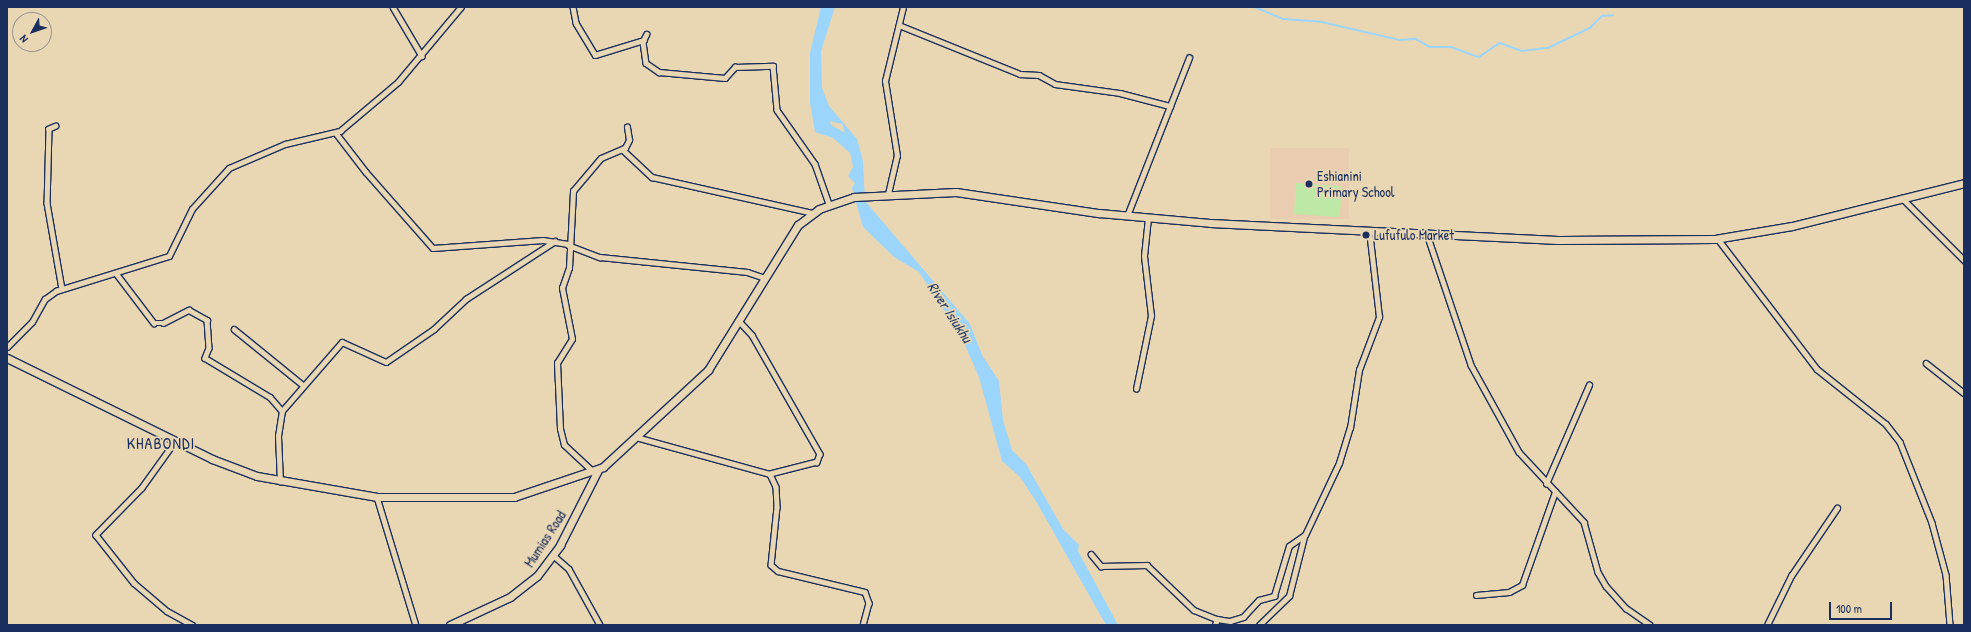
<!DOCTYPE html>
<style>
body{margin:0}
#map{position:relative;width:1971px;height:632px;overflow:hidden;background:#e9d7b4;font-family:"Patrick Hand",sans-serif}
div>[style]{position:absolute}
.built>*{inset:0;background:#eaccb0;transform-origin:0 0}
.green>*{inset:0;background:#bde8a5;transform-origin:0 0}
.water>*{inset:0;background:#9bd5fb}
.stream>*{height:1.5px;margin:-0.75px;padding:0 0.75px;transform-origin:0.75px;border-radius:0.75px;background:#9bd5fb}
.roads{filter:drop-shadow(1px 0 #1b2f5e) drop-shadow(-1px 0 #1b2f5e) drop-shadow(0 1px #1b2f5e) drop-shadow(0 -1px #1b2f5e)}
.street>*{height:4.5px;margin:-2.25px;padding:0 2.25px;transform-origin:2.25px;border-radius:2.25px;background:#e9d7b4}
.secondary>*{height:7px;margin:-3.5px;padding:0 3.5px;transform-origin:3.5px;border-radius:3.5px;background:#e9d7b4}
.dots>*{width:11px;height:11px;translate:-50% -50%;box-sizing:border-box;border:2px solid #e9d7b4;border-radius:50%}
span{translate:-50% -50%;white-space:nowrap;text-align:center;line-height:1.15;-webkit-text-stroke:3.5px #e9d7b4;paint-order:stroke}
.poi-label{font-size:14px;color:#1b2f5e}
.left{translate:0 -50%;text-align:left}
.street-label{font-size:14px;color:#1b2f5e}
.water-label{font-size:15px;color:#28406e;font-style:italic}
.quarter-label{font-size:16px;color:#1b2f5e;letter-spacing:1px}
.frame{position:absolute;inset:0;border:8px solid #1b2f5e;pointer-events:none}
.north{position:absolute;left:12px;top:12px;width:40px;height:40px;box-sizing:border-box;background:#e9d7b4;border:1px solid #979492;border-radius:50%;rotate:230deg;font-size:11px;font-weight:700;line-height:16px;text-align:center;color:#1b2f5e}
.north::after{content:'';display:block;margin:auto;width:14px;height:18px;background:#1b2f5e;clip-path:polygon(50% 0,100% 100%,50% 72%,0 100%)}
.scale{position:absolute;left:1829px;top:602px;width:63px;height:18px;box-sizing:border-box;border:2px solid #1b2f5e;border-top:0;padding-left:5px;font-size:12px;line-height:14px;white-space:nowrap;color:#1b2f5e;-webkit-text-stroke:3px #e9d7b4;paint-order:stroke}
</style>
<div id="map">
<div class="built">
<div style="left:1270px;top:148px;width:79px;height:71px"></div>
</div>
<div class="green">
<div style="left:1296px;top:183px;width:46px;height:31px;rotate:4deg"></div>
</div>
<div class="water">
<div style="clip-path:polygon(evenodd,821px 7px,835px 7px,821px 51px,822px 88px,829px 106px,857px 139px,863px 161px,865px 201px,970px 324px,982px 355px,999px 381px,1003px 420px,1012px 450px,1026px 464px,1063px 529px,1079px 545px,1078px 551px,1118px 625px,1106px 625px,1037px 503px,1020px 477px,1002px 461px,979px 377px,961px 336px,919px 272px,894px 257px,863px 227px,852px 188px,855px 183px,848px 176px,853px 167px,850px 153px,833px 138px,815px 132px,810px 103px,810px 53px,821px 7px,830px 121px,842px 124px,845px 133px,831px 125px,830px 121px)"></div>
</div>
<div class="stream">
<div style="left:1255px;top:7px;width:30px;rotate:23deg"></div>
<div style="left:1283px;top:19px;width:39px;rotate:4deg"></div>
<div style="left:1322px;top:22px;width:80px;rotate:13deg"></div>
<div style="left:1400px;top:40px;width:16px;rotate:-4deg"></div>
<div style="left:1416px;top:39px;width:16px;rotate:30deg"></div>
<div style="left:1430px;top:47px;width:21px"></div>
<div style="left:1451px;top:47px;width:30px;rotate:20deg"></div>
<div style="left:1479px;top:57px;width:25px;rotate:-34deg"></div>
<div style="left:1500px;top:43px;width:23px;rotate:20deg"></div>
<div style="left:1522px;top:51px;width:26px;rotate:-7deg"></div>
<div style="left:1548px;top:48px;width:47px;rotate:-25.5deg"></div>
<div style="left:1590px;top:28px;width:17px;rotate:-45deg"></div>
<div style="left:1602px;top:16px;width:11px;rotate:-5deg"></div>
</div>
<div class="roads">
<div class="street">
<div style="left:393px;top:7px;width:57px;rotate:59.4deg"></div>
<div style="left:573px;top:7px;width:16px;rotate:79deg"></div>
<div style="left:576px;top:23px;width:37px;rotate:59deg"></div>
<div style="left:595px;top:55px;width:51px;rotate:-17deg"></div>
<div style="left:899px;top:25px;width:131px;rotate:22deg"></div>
<div style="left:1020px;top:74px;width:19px;rotate:3deg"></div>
<div style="left:1039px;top:75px;width:18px;rotate:29deg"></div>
<div style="left:1055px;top:84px;width:66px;rotate:7.9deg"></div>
<div style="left:1120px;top:93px;width:52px;rotate:14.6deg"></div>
<div style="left:647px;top:34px;width:9px;rotate:117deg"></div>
<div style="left:643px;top:42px;width:21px;rotate:82deg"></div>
<div style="left:646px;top:63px;width:16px;rotate:35deg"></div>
<div style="left:659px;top:72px;width:66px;rotate:5.2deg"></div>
<div style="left:725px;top:78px;width:15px;rotate:-48deg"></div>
<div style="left:735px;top:67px;width:38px;rotate:-2deg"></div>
<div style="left:773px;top:66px;width:44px;rotate:84.8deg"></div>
<div style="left:777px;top:110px;width:66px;rotate:54.9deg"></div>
<div style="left:815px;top:164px;width:42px;rotate:70.7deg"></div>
<div style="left:56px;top:126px;width:8px;rotate:157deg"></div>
<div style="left:49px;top:129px;width:74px;rotate:91.5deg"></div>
<div style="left:47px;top:203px;width:87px;rotate:80.1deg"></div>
<div style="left:336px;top:133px;width:49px;rotate:52.4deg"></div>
<div style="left:366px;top:172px;width:101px;rotate:48.6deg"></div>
<div style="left:433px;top:248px;width:110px;rotate:-4.2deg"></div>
<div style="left:543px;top:240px;width:25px;rotate:9deg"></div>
<div style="left:623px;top:150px;width:40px;rotate:43deg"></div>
<div style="left:652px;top:177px;width:165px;rotate:12.6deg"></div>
<div style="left:888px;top:194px;width:39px;rotate:-77deg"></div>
<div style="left:897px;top:156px;width:76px;rotate:-99.1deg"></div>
<div style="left:885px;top:81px;width:76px;rotate:-76.3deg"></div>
<div style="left:1902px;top:198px;width:88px;rotate:45deg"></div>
<div style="left:1127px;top:216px;width:170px;rotate:-68.6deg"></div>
<div style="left:1427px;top:234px;width:138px;rotate:71.4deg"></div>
<div style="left:1471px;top:365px;width:99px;rotate:61.1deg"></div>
<div style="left:1519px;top:452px;width:96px;rotate:47.1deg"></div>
<div style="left:1584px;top:522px;width:52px;rotate:74.4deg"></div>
<div style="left:1598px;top:572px;width:16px;rotate:60deg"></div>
<div style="left:1606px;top:586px;width:30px;rotate:48deg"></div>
<div style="left:1626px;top:608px;width:29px;rotate:35deg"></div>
<div style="left:1718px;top:239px;width:163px;rotate:52.7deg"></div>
<div style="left:1817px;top:369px;width:88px;rotate:38.6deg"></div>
<div style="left:1886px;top:424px;width:23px;rotate:52deg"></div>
<div style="left:1900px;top:442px;width:87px;rotate:68.4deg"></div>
<div style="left:1932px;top:523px;width:54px;rotate:74.9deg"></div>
<div style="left:1946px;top:575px;width:50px;rotate:85.4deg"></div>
<div style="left:568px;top:245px;width:34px;rotate:21deg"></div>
<div style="left:600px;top:257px;width:148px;rotate:5.8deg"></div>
<div style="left:747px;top:272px;width:19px;rotate:18deg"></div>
<div style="left:116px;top:273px;width:63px;rotate:52.8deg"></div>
<div style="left:154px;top:323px;width:9px"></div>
<div style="left:163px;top:323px;width:29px;rotate:-27deg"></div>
<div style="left:189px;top:310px;width:21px;rotate:29deg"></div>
<div style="left:207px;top:320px;width:28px;rotate:86deg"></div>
<div style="left:209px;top:348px;width:11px;rotate:112deg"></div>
<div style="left:205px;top:358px;width:76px;rotate:31deg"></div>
<div style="left:270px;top:397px;width:18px;rotate:49deg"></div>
<div style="left:740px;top:322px;width:18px;rotate:47deg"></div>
<div style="left:752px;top:335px;width:137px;rotate:60.3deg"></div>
<div style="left:820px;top:454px;width:9px;rotate:111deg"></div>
<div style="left:817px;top:462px;width:49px;rotate:165.7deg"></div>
<div style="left:234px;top:329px;width:89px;rotate:39.1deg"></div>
<div style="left:7px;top:347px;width:35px;rotate:-45deg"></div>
<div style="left:32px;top:322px;width:26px;rotate:-61deg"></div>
<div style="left:45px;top:299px;width:14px;rotate:-36deg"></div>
<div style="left:56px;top:291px;width:118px;rotate:-17.2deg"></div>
<div style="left:169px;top:256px;width:52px;rotate:-63.9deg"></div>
<div style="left:192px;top:209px;width:55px;rotate:-47.9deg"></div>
<div style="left:229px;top:168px;width:61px;rotate:-23.2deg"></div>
<div style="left:285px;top:144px;width:57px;rotate:-13.3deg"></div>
<div style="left:340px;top:131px;width:76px;rotate:-40.2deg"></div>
<div style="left:398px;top:82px;width:98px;rotate:-50deg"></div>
<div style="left:1926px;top:363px;width:48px;rotate:38.3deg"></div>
<div style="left:1136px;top:389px;width:75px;rotate:-78.4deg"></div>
<div style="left:1151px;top:316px;width:60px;rotate:-96.7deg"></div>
<div style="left:1144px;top:256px;width:38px;rotate:-84deg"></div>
<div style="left:636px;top:437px;width:139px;rotate:15.4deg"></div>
<div style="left:770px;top:474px;width:14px;rotate:65deg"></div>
<div style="left:776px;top:487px;width:20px;rotate:87deg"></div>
<div style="left:777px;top:507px;width:58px;rotate:95.9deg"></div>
<div style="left:771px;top:565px;width:9px;rotate:41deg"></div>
<div style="left:778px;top:571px;width:89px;rotate:13.6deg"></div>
<div style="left:865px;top:592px;width:12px;rotate:70deg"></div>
<div style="left:869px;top:603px;width:23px;rotate:105deg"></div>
<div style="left:175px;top:442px;width:57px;rotate:125.7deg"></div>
<div style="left:142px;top:488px;width:66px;rotate:134.4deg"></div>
<div style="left:96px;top:535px;width:61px;rotate:51.6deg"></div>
<div style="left:134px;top:583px;width:43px;rotate:40.3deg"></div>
<div style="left:167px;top:611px;width:29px;rotate:29deg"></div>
<div style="left:592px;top:471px;width:38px;rotate:-137deg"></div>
<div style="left:564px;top:445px;width:16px;rotate:-104deg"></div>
<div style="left:560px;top:429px;width:66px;rotate:-92.6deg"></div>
<div style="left:557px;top:363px;width:28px;rotate:-58deg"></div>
<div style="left:572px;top:339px;width:52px;rotate:-101.1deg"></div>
<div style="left:562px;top:288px;width:21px;rotate:-71deg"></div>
<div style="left:569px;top:268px;width:77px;rotate:-87deg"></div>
<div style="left:573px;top:191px;width:43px;rotate:-49.7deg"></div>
<div style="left:601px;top:158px;width:26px;rotate:-23deg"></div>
<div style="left:625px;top:148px;width:9px;rotate:-63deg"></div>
<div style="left:629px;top:140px;width:13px;rotate:-99deg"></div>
<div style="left:280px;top:482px;width:46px;rotate:-92.5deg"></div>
<div style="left:278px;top:436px;width:25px;rotate:-81deg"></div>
<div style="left:282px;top:411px;width:91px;rotate:-49deg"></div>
<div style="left:342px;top:342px;width:48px;rotate:24.4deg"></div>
<div style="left:386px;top:362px;width:58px;rotate:-34.5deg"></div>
<div style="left:434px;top:329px;width:44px;rotate:-43.2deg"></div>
<div style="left:466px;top:299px;width:106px;rotate:-33.1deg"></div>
<div style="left:1546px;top:484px;width:108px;rotate:-66.5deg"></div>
<div style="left:377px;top:497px;width:134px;rotate:73.1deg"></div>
<div style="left:1091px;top:554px;width:16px;rotate:50deg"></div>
<div style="left:1101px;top:566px;width:46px;rotate:-1.2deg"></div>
<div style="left:1147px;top:565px;width:65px;rotate:43.8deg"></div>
<div style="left:1194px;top:610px;width:24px;rotate:22deg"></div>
<div style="left:553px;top:555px;width:21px;rotate:41deg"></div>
<div style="left:569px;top:569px;width:64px;rotate:61deg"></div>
<div style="left:1476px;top:595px;width:33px;rotate:-5deg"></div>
<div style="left:1509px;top:592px;width:15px;rotate:-28deg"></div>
<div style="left:1522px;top:585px;width:99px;rotate:-70.5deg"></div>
<div style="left:1215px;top:625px;width:6px;rotate:-72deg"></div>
<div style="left:1217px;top:619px;width:13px;rotate:9deg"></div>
<div style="left:1230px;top:621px;width:14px;rotate:-17deg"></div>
<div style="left:1243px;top:617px;width:23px;rotate:-47deg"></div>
<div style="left:1259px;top:600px;width:16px;rotate:-15deg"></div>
<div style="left:1274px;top:596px;width:52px;rotate:-73.3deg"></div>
<div style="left:1289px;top:546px;width:19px;rotate:-35deg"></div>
<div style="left:1305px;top:535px;width:80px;rotate:-64.7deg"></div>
<div style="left:1339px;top:463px;width:37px;rotate:-73deg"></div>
<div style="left:1350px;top:428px;width:59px;rotate:-81.2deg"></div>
<div style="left:1359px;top:370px;width:57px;rotate:-69.3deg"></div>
<div style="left:1379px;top:317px;width:87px;rotate:-96.6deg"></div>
<div style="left:1259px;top:625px;width:42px;rotate:-44deg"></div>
<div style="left:1289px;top:596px;width:61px;rotate:-75.7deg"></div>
<div style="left:1767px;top:625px;width:55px;rotate:-63.9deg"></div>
<div style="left:1791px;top:576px;width:82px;rotate:-55.9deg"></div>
</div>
<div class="secondary">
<div style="left:7px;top:358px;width:229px;rotate:26.2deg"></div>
<div style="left:212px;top:459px;width:48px;rotate:20.7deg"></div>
<div style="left:257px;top:476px;width:122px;rotate:9.9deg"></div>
<div style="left:377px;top:497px;width:137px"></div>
<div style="left:514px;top:497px;width:94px;rotate:-18.6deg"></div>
<div style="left:603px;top:467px;width:143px;rotate:-42.7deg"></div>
<div style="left:708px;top:370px;width:171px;rotate:-58.2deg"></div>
<div style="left:798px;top:225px;width:26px;rotate:-37deg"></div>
<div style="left:819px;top:209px;width:37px;rotate:-19deg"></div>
<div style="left:854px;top:197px;width:102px;rotate:-2.8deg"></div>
<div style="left:956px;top:192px;width:145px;rotate:8.4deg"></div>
<div style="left:1099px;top:213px;width:111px;rotate:5.1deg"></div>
<div style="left:1210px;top:223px;width:348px;rotate:2.8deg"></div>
<div style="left:1558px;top:240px;width:157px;rotate:-0.4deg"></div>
<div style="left:1715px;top:239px;width:78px;rotate:-9.6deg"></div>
<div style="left:1792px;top:226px;width:177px;rotate:-14deg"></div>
<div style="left:450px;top:625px;width:66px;rotate:-25deg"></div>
<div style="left:510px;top:597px;width:34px;rotate:-38deg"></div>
<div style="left:537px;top:576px;width:39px;rotate:-53deg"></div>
<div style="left:560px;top:545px;width:84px;rotate:-63.1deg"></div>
</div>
</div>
<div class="dots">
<div style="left:1309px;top:184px;background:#1b2f5e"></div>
<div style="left:1366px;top:235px;background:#1b2f5e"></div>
</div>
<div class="poi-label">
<span class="left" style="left:1317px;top:184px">Eshianini<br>Primary School</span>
<span class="left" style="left:1374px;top:235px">Lufufulo Market</span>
</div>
<div class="street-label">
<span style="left:545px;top:539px;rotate:-57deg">Mumias Road</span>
</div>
<div class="water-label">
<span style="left:950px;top:312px;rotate:57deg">River Isiukhu</span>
</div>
<div class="quarter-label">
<span style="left:161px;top:443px">KHABONDI</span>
</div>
<div class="frame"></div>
<div class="north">N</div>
<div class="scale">100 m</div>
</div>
